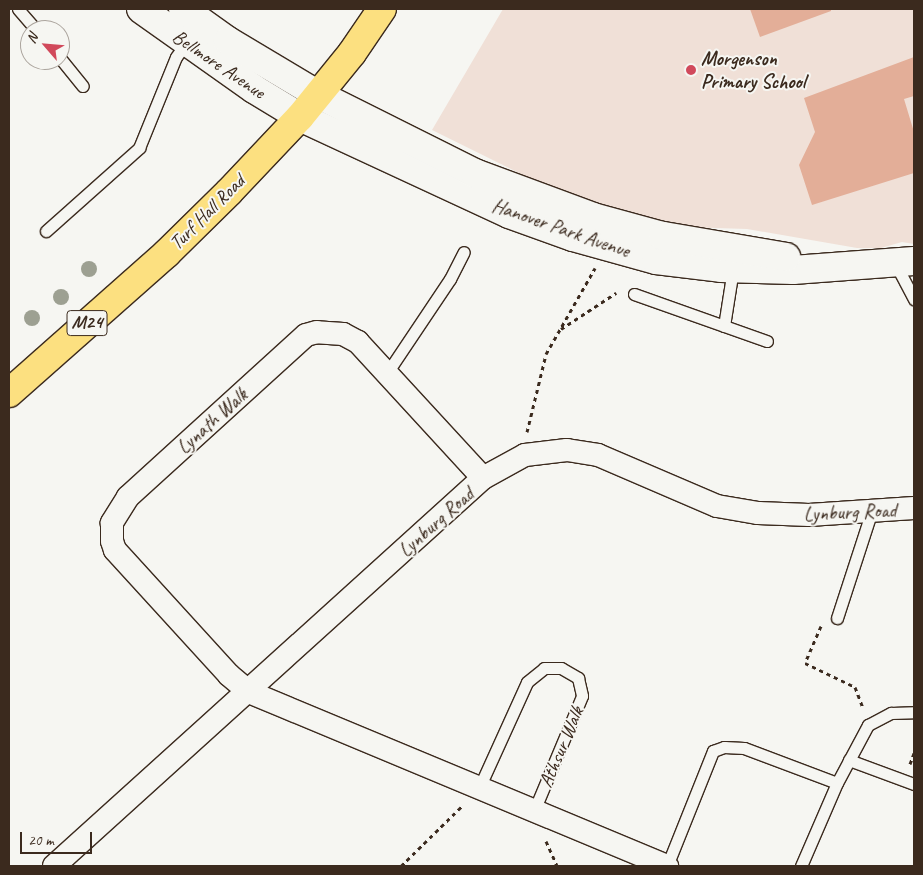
<!DOCTYPE html>
<style>
body{margin:0}
#map{position:relative;width:923px;height:875px;overflow:hidden;background:#f6f6f2;font-family:Caveat,sans-serif}
div>[style]{position:absolute}
.built>*{inset:0;background:#f0e0d7}
.building>*{inset:0;background:#e3ae98}
.path>*{height:3px;margin-top:-1.5px;transform-origin:0;background:repeating-linear-gradient(90deg,#3b2a1e 0 4px,transparent 0 8px)}
.roads{filter:drop-shadow(1px 0 #3b2a1e) drop-shadow(-1px 0 #3b2a1e) drop-shadow(0 1px #3b2a1e) drop-shadow(0 -1px #3b2a1e)}
.service>*{height:11px;margin:-5.5px;padding:0 5.5px;transform-origin:5.5px;border-radius:5.5px;background:#f6f6f2}
.minor>*{height:22px;margin:-11px;padding:0 11px;transform-origin:11px;border-radius:11px;background:#f6f6f2}
.tertiary>*{height:28px;margin:-14px;padding:0 14px;transform-origin:14px;border-radius:14px;background:#f6f6f2}
.primary>*{height:28px;margin:-14px;padding:0 14px;transform-origin:14px;border-radius:14px;background:#fce080}
.trees>*{width:16px;height:16px;margin:-8px;border-radius:50%;background:#9da092}
.dots>*{width:14px;height:14px;translate:-50% -50%;box-sizing:border-box;border:2px solid #f6f6f2;border-radius:50%}
span{translate:-50% -50%;white-space:nowrap;text-align:center;line-height:1.15;-webkit-text-stroke:4px #f6f6f2;paint-order:stroke}
.shield-label span{padding:1px 4px;background:#f6f6f2;border:1px solid;border-radius:4px;-webkit-text-stroke-width:0}
.shield-label{font-size:19px;color:#3b2a1e;font-weight:700}
.poi-label{font-size:20px;color:#3b2a1e;font-weight:700}
.left{translate:0 -50%;text-align:left}
.street-label{font-size:20px;color:#3b2a1e}
.frame{position:absolute;inset:0;border:10px solid #3b2a1e;pointer-events:none}
.north{position:absolute;left:20px;top:20px;width:50px;height:50px;box-sizing:border-box;background:#f6f6f2;border:1px solid #aba49d;border-radius:50%;rotate:297deg;font-size:14px;font-weight:700;line-height:20px;text-align:center;color:#3b2a1e}
.north::after{content:'';display:block;margin:auto;width:18px;height:22px;background:#d1495b;clip-path:polygon(50% 0,100% 100%,50% 72%,0 100%)}
.scale{position:absolute;left:20px;top:832px;width:72px;height:22px;box-sizing:border-box;border:2px solid #3b2a1e;border-top:0;padding-left:6px;font-size:15px;line-height:18px;white-space:nowrap;color:#3b2a1e;-webkit-text-stroke:4px #f6f6f2;paint-order:stroke}
</style>
<div id="map">
<div class="built">
<div style="clip-path:polygon(503px 9px,914px 9px,914px 244px,902px 242px,881px 248px,857px 248px,747px 229px,684px 227px,629px 214px,529px 178px,432px 130px)"></div>
</div>
<div class="building">
<div style="clip-path:polygon(750px 9px,831px 9px,831px 11px,760px 37px)"></div>
<div style="clip-path:polygon(914px 57px,914px 96px,904px 99px,914px 132px,914px 173px,812px 205px,799px 165px,815px 132px,804px 98px)"></div>
</div>
<div class="path">
<div style="left:561px;top:329px;width:66px;rotate:-33.2deg"></div>
<div style="left:527px;top:432px;width:80px;rotate:-76.3deg"></div>
<div style="left:546px;top:354px;width:99px;rotate:-60.3deg"></div>
<div style="left:821px;top:626px;width:40px;rotate:113.4deg"></div>
<div style="left:805px;top:663px;width:55px;rotate:25.6deg"></div>
<div style="left:855px;top:687px;width:22px;rotate:69deg"></div>
<div style="left:910px;top:764px;width:12px;rotate:-70deg"></div>
<div style="left:546px;top:841px;width:27px;rotate:66deg"></div>
<div style="left:401px;top:866px;width:87px;rotate:-44.5deg"></div>
</div>
<div class="roads">
<div class="service">
<div style="left:18px;top:9px;width:28px;rotate:49deg"></div>
<div style="left:60px;top:58px;width:36px;rotate:51deg"></div>
<div style="left:46px;top:231px;width:125px;rotate:-41.7deg"></div>
<div style="left:139px;top:148px;width:98px;rotate:-67.9deg"></div>
<div style="left:176px;top:57px;width:17px;rotate:-54deg"></div>
<div style="left:895px;top:263px;width:41px;rotate:62.2deg"></div>
<div style="left:634px;top:294px;width:141px;rotate:19.5deg"></div>
<div style="left:724px;top:326px;width:58px;rotate:-81deg"></div>
<div style="left:387px;top:373px;width:113px;rotate:-56.2deg"></div>
<div style="left:450px;top:279px;width:30px;rotate:-63deg"></div>
<div style="left:837px;top:618px;width:114px;rotate:-72deg"></div>
<div style="left:849px;top:760px;width:69px;rotate:20.3deg"></div>
<div style="left:479px;top:788px;width:116px;rotate:-65.6deg"></div>
<div style="left:527px;top:682px;width:22px;rotate:-39deg"></div>
<div style="left:544px;top:668px;width:17px"></div>
<div style="left:561px;top:668px;width:20px;rotate:30deg"></div>
<div style="left:578px;top:678px;width:18px;rotate:77deg"></div>
<div style="left:582px;top:696px;width:125px;rotate:112.7deg"></div>
<div style="left:667px;top:866px;width:124px;rotate:-68.2deg"></div>
<div style="left:713px;top:751px;width:12px;rotate:-20deg"></div>
<div style="left:724px;top:747px;width:20px;rotate:3deg"></div>
<div style="left:744px;top:748px;width:99px;rotate:20.6deg"></div>
<div style="left:801px;top:866px;width:90px;rotate:-66.6deg"></div>
<div style="left:837px;top:783px;width:66px;rotate:-61.9deg"></div>
<div style="left:868px;top:725px;width:26px;rotate:-28deg"></div>
<div style="left:891px;top:713px;width:23px;rotate:-2deg"></div>
</div>
<div class="minor">
<div style="left:483px;top:478px;width:185px;rotate:-132.6deg"></div>
<div style="left:358px;top:342px;width:17px;rotate:-152deg"></div>
<div style="left:343px;top:334px;width:26px;rotate:-176deg"></div>
<div style="left:317px;top:332px;width:11px;rotate:165deg"></div>
<div style="left:306px;top:335px;width:241px;rotate:137.7deg"></div>
<div style="left:128px;top:497px;width:31px;rotate:122deg"></div>
<div style="left:112px;top:523px;width:18px;rotate:90deg"></div>
<div style="left:112px;top:541px;width:9px;rotate:72deg"></div>
<div style="left:115px;top:550px;width:169px;rotate:47.6deg"></div>
<div style="left:229px;top:675px;width:26px;rotate:40deg"></div>
<div style="left:249px;top:692px;width:453px;rotate:22.6deg"></div>
<div style="left:54px;top:866px;width:578px;rotate:-42.13deg"></div>
<div style="left:483px;top:478px;width:48px;rotate:-28.7deg"></div>
<div style="left:525px;top:455px;width:42px;rotate:-6.8deg"></div>
<div style="left:567px;top:450px;width:31px;rotate:9deg"></div>
<div style="left:598px;top:455px;width:129px;rotate:23.2deg"></div>
<div style="left:717px;top:506px;width:42px;rotate:9.7deg"></div>
<div style="left:758px;top:513px;width:51px;rotate:2.2deg"></div>
<div style="left:809px;top:515px;width:105px;rotate:-3.8deg"></div>
</div>
<div class="tertiary">
<div style="left:141px;top:9px;width:138px;rotate:35.3deg"></div>
<div style="left:254px;top:89px;width:54px;rotate:31.3deg"></div>
<div style="left:300px;top:117px;width:230px;rotate:24.9deg"></div>
<div style="left:509px;top:214px;width:68px;rotate:19.8deg"></div>
<div style="left:573px;top:237px;width:86px;rotate:15.5deg"></div>
<div style="left:656px;top:260px;width:65px;rotate:7deg"></div>
<div style="left:721px;top:268px;width:72px;rotate:1.6deg"></div>
<div style="left:793px;top:270px;width:121px;rotate:-4.3deg"></div>
<div style="left:183px;top:9px;width:55px;rotate:35.4deg"></div>
<div style="left:228px;top:41px;width:104px;rotate:30.8deg"></div>
<div style="left:317px;top:94px;width:177px;rotate:26.6deg"></div>
<div style="left:475px;top:173px;width:126px;rotate:20.4deg"></div>
<div style="left:593px;top:217px;width:73px;rotate:15.2deg"></div>
<div style="left:663px;top:236px;width:125px;rotate:9.7deg"></div>
</div>
<div class="primary">
<div style="left:9px;top:393px;width:210px;rotate:-41.5deg"></div>
<div style="left:166px;top:254px;width:88px;rotate:-44.5deg"></div>
<div style="left:229px;top:192px;width:103px;rotate:-46.6deg"></div>
<div style="left:300px;top:117px;width:82px;rotate:-50.9deg"></div>
<div style="left:352px;top:53px;width:53px;rotate:-55.7deg"></div>
</div>
</div>
<div class="trees">
<div style="left:89px;top:269px"></div>
<div style="left:61px;top:297px"></div>
<div style="left:32px;top:318px"></div>
</div>
<div class="dots">
<div style="left:691px;top:70px;background:#d1495b"></div>
</div>
<div class="shield-label">
<span style="left:87px;top:323px">M24</span>
</div>
<div class="poi-label">
<span class="left" style="left:701px;top:70px">Morgenson<br>Primary School</span>
</div>
<div class="street-label">
<span style="left:219px;top:64px;rotate:34deg">Bellmore Avenue</span>
<span style="left:207px;top:212px;rotate:-45deg">Turf Hall Road</span>
<span style="left:561px;top:228px;rotate:19deg">Hanover Park Avenue</span>
<span style="left:212px;top:421px;rotate:-42deg">Lynath Walk</span>
<span style="left:850px;top:512px;rotate:-3deg">Lynburg Road</span>
<span style="left:436px;top:522px;rotate:-42deg">Lynburg Road</span>
<span style="left:561px;top:747px;rotate:-67deg">Athsur Walk</span>
</div>
<div class="frame"></div>
<div class="north">N</div>
<div class="scale">20 m</div>
</div>
